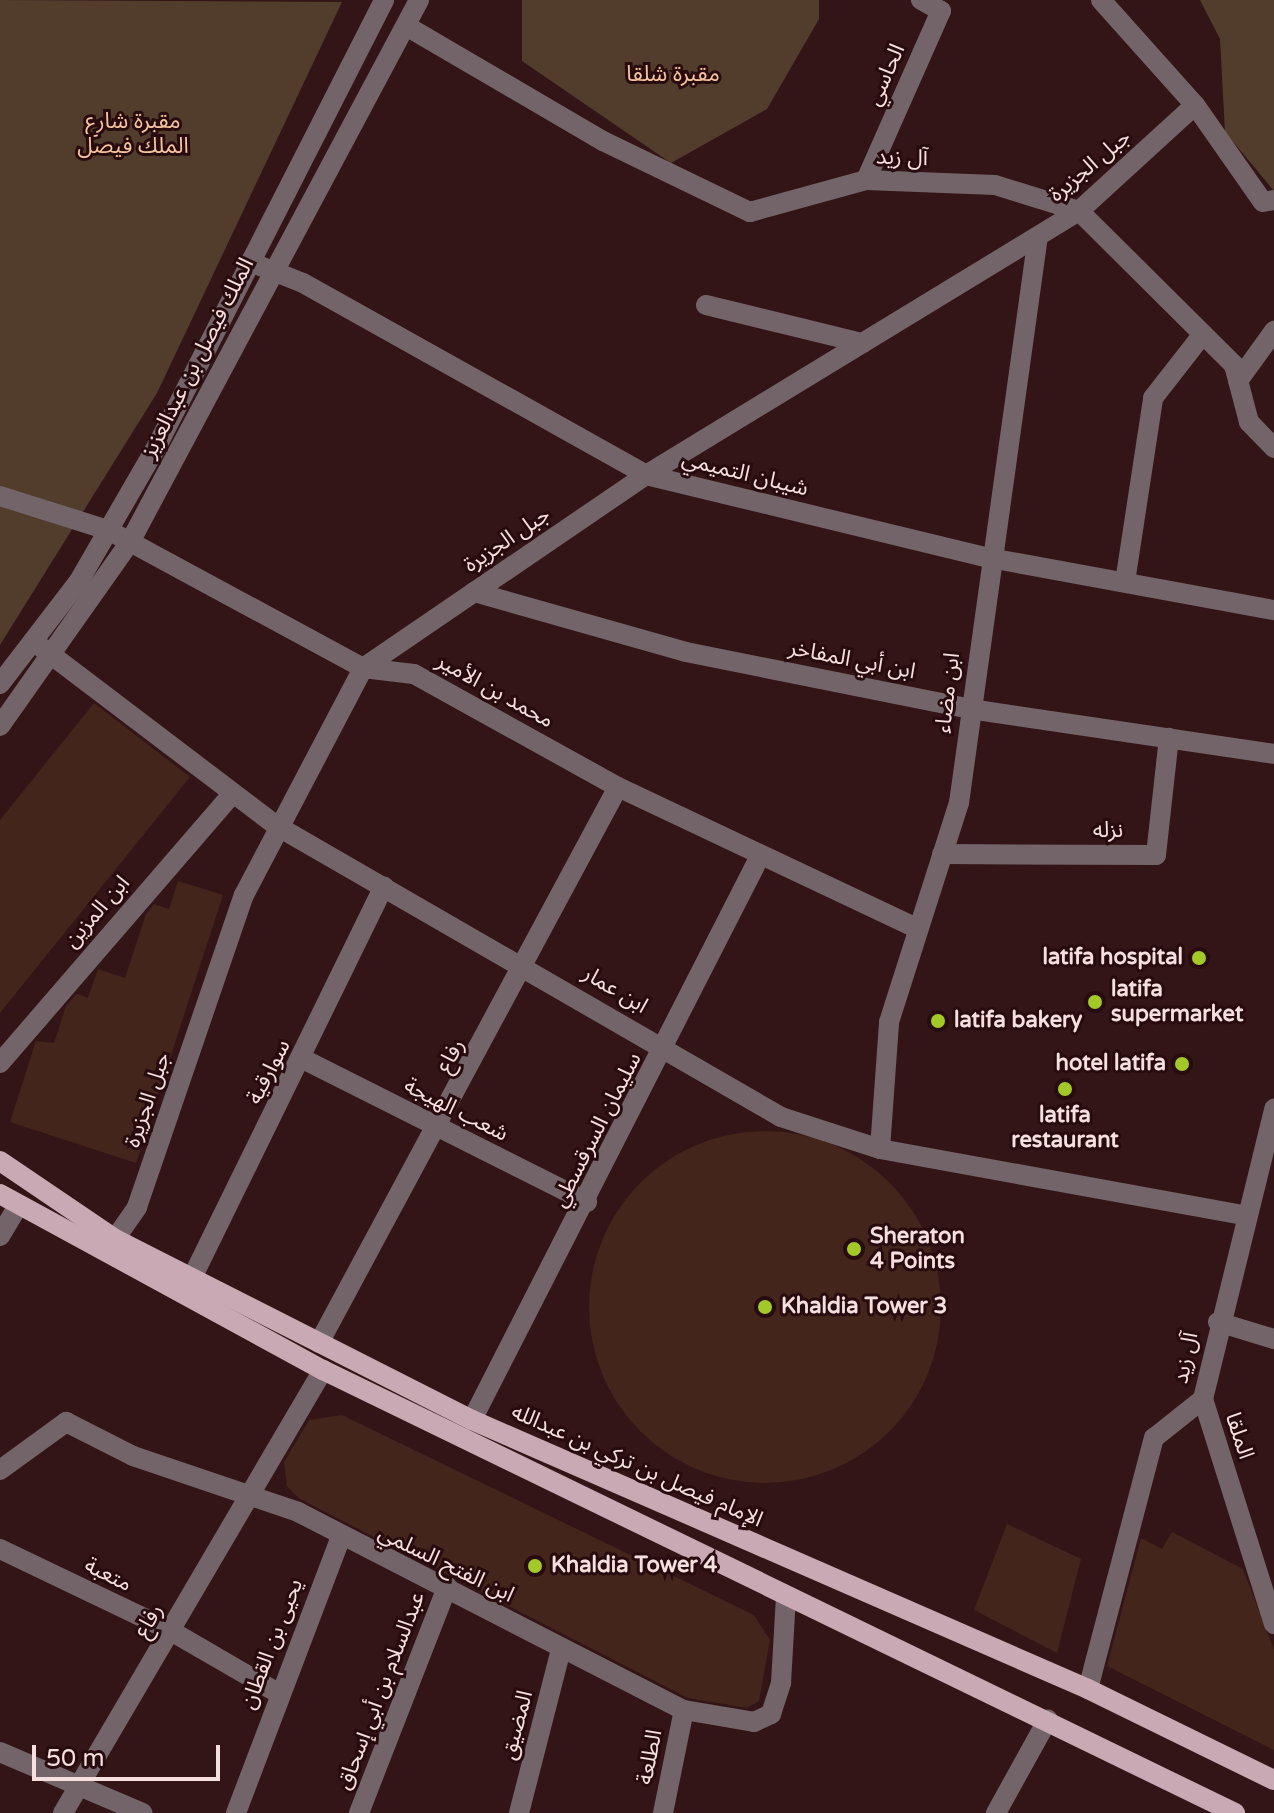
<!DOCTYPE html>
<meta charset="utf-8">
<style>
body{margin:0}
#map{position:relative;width:1274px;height:1813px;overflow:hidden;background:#331517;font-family:"Varela Round","Noto Sans Arabic",sans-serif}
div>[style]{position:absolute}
.green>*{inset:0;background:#523d2d}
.building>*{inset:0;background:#43251c}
.round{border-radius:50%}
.minor>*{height:20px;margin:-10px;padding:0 10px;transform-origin:10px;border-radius:10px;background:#736469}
.major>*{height:20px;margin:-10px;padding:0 10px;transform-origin:10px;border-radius:10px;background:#c8a9b4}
.dots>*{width:22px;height:22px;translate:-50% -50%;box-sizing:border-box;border:4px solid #280b0e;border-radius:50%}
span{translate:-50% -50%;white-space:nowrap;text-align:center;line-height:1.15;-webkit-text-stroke:6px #280b0e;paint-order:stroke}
.park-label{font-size:22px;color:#f6c59f}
.street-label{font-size:22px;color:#f5dfdf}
.poi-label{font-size:22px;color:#f5dfdf;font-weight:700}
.right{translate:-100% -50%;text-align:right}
.left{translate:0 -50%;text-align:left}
.scale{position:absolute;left:32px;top:1745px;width:188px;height:36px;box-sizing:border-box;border:4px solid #f5dfdf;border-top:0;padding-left:10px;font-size:24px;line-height:28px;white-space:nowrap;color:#f5dfdf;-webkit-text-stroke:6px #280b0e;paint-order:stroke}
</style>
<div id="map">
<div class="green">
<div style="clip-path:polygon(0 0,342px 2px,157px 393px,0 645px)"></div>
<div style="clip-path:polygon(522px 0,819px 0,819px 19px,767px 109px,671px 163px,522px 61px)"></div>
<div style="clip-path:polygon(1200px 0,1274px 0,1274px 191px,1225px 132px,1220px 39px)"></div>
</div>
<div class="building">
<div style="clip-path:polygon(94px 703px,190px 777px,0 1013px,0 820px)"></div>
<div style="clip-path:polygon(178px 881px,223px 895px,136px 1163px,10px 1122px,36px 1041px,54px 1043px,66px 1006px,77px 994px,88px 998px,98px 969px,125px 978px,146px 914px,154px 904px,169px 909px)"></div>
<div class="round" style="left:589px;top:1131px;width:352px;height:352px"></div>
<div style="clip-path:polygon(342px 1415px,754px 1615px,770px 1640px,759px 1701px,747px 1708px,688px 1698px,300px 1499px,287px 1486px,284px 1462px,309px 1420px)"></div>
<div style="clip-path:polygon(1007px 1524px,1081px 1559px,1057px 1653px,974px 1610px)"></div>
<div style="clip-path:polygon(1172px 1532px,1243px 1569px,1274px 1650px,1274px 1750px,1107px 1666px,1141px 1538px,1162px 1549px)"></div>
</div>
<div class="minor">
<div style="left:1101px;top:0;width:141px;rotate:48.2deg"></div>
<div style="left:1195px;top:105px;width:118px;rotate:55deg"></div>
<div style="left:1263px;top:202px;width:11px;rotate:-10deg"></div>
<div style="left:408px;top:27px;width:226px;rotate:30.3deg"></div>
<div style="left:603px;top:141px;width:163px;rotate:25.8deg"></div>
<div style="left:750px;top:212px;width:120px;rotate:-15.4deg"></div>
<div style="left:866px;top:180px;width:129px;rotate:2.2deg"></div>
<div style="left:995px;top:185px;width:88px;rotate:17.2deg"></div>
<div style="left:1079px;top:211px;width:218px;rotate:44.8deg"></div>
<div style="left:1234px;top:365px;width:59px;rotate:75.3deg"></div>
<div style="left:1249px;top:422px;width:36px;rotate:46deg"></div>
<div style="left:866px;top:180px;width:185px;rotate:-66.1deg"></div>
<div style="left:941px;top:11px;width:23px;rotate:-151deg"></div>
<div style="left:250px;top:262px;width:57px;rotate:21.6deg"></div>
<div style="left:303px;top:283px;width:393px;rotate:29.2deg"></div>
<div style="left:646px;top:475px;width:354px;rotate:13.6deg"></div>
<div style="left:990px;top:558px;width:289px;rotate:10.4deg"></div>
<div style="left:706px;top:305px;width:161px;rotate:13.7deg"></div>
<div style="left:1238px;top:381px;width:62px;rotate:-54.2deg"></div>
<div style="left:0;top:496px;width:113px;rotate:17.5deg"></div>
<div style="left:108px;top:530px;width:290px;rotate:28.4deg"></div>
<div style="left:363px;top:668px;width:51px;rotate:6.7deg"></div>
<div style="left:414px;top:674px;width:233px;rotate:29deg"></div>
<div style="left:618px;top:787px;width:332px;rotate:25.3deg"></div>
<div style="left:1125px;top:582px;width:186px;rotate:-81.3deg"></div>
<div style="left:1153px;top:398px;width:81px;rotate:-52deg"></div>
<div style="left:474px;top:592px;width:220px;rotate:15.8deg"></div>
<div style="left:686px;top:652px;width:290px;rotate:11.3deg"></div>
<div style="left:970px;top:709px;width:307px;rotate:8.4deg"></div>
<div style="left:33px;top:641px;width:306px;rotate:37.2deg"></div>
<div style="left:277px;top:826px;width:582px;rotate:30deg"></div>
<div style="left:781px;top:1117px;width:104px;rotate:17.9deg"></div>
<div style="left:880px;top:1149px;width:369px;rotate:10.3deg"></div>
<div style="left:0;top:684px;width:130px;rotate:-52.5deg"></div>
<div style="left:79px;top:581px;width:158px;rotate:-60deg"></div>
<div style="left:158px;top:444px;width:498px;rotate:-63deg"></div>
<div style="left:0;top:726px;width:225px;rotate:-54.8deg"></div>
<div style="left:130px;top:542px;width:614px;rotate:-61.93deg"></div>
<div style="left:942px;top:854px;width:214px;rotate:0.3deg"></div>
<div style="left:1156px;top:855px;width:118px;rotate:-83.7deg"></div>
<div style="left:303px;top:1059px;width:318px;rotate:26.7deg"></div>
<div style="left:0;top:1063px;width:354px;rotate:-49.2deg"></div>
<div style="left:880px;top:1149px;width:127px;rotate:-85.9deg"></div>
<div style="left:889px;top:1022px;width:230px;rotate:-72.3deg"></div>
<div style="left:959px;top:803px;width:572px;rotate:-82.07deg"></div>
<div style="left:0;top:1236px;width:35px;rotate:-59deg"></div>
<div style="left:115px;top:1239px;width:39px;rotate:-55deg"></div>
<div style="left:137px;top:1207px;width:330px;rotate:-71.1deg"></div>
<div style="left:244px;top:895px;width:256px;rotate:-62.3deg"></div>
<div style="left:363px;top:668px;width:343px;rotate:-34.3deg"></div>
<div style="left:646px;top:475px;width:507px;rotate:-31.37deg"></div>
<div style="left:1079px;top:211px;width:157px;rotate:-42.4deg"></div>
<div style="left:192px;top:1278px;width:436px;rotate:-63.9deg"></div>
<div style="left:1218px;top:1322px;width:59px;rotate:16.9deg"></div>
<div style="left:319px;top:1343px;width:631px;rotate:-61.73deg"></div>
<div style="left:1203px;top:1399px;width:236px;rotate:72.5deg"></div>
<div style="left:472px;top:1420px;width:631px;rotate:-62.95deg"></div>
<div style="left:0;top:1470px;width:82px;rotate:-36deg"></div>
<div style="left:66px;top:1422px;width:75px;rotate:26.9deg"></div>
<div style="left:133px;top:1456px;width:174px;rotate:18.7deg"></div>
<div style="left:298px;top:1512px;width:434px;rotate:27.2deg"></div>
<div style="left:684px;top:1710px;width:71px;rotate:9.7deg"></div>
<div style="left:754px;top:1722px;width:19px;rotate:-25deg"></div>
<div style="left:771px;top:1714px;width:33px;rotate:-72deg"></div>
<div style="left:781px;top:1683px;width:86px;rotate:-86.7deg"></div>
<div style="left:0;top:1549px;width:190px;rotate:25.6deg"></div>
<div style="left:171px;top:1631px;width:124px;rotate:30.1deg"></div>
<div style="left:1088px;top:1689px;width:260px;rotate:-75.3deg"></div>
<div style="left:1154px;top:1438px;width:63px;rotate:-38.5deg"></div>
<div style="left:1203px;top:1399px;width:299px;rotate:-76.2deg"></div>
<div style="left:0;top:1752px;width:155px;rotate:23.2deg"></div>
<div style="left:63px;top:1813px;width:514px;rotate:-59.59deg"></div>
<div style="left:236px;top:1813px;width:293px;rotate:-69.2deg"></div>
<div style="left:359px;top:1813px;width:243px;rotate:-68.7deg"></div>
<div style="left:519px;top:1813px;width:168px;rotate:-75.6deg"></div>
<div style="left:663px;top:1813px;width:105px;rotate:-78.5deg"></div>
<div style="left:996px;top:1813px;width:107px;rotate:-61deg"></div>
</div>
<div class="major">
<div style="left:0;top:1161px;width:139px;rotate:34.1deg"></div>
<div style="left:115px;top:1239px;width:400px;rotate:26.9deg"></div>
<div style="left:472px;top:1420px;width:672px;rotate:23.59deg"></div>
<div style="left:1088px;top:1689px;width:207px;rotate:26.1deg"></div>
<div style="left:0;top:1194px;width:368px;rotate:28.6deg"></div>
<div style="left:323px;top:1370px;width:1014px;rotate:25.91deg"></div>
</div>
<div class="dots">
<div style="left:1199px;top:958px;background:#a2c928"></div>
<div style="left:1095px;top:1002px;background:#a2c928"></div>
<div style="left:938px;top:1021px;background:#a2c928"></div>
<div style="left:1182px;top:1064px;background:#a2c928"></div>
<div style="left:1065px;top:1089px;background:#a2c928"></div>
<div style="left:854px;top:1249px;background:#a2c928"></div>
<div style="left:765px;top:1307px;background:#a2c928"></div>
<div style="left:535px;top:1566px;background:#a2c928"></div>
</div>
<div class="park-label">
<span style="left:673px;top:75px">مقبرة شلقا</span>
<span style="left:133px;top:134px">مقبرة شارع<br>الملك فيصل</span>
</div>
<div class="street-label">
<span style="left:886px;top:75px;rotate:-66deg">الحاسي</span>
<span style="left:902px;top:158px;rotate:2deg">آل زيد</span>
<span style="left:1090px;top:166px;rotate:-40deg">جبل الجزيرة</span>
<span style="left:198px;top:358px;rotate:-63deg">الملك فيصل بن عبدالعزيز</span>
<span style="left:745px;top:474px;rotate:14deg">شيبان التميمي</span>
<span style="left:507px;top:540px;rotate:-34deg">جبل الجزيرة</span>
<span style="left:852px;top:660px;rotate:11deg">ابن أبي المفاخر</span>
<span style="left:495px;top:691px;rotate:29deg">محمد بن الأمير</span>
<span style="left:948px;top:693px;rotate:-83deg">ابن مضاء</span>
<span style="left:1108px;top:831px">نزله</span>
<span style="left:97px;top:912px;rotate:-49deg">ابن المزين</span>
<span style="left:615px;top:990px;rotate:31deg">ابن عمار</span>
<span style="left:451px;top:1056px;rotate:-61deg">رفاع</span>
<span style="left:269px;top:1072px;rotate:-63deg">سوارقية</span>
<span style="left:148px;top:1100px;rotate:-71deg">جبل الجزيرة</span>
<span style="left:456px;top:1110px;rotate:27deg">شعب الهيجة</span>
<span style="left:597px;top:1130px;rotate:-63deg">سليمان السرقسطي</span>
<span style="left:1186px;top:1358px;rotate:-78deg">آل زيد</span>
<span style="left:1239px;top:1436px;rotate:72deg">الملقا</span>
<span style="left:637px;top:1466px;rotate:24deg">الإمام فيصل بن تركي بن عبدالله</span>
<span style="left:446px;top:1564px;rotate:26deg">ابن الفتح السلمي</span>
<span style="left:108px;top:1575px;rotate:26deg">متعبة</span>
<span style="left:149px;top:1621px;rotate:-59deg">رفاع</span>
<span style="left:272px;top:1644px;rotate:-69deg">يحيى بن القطان</span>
<span style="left:381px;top:1691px;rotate:-69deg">عبدالسلام بن أبي إسحاق</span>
<span style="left:517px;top:1725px;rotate:-75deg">المضيق</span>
<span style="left:650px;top:1757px;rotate:-79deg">الطلعة</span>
</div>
<div class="poi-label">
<span class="right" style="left:1183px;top:958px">latifa hospital</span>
<span class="left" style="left:1111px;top:1002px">latifa<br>supermarket</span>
<span class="left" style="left:954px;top:1021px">latifa bakery</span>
<span class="right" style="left:1166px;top:1064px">hotel latifa</span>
<span style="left:1065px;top:1128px">latifa<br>restaurant</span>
<span class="left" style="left:870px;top:1249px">Sheraton<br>4 Points</span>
<span class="left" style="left:781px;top:1307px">Khaldia Tower 3</span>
<span class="left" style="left:551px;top:1566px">Khaldia Tower 4</span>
</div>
<div class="scale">50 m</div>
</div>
